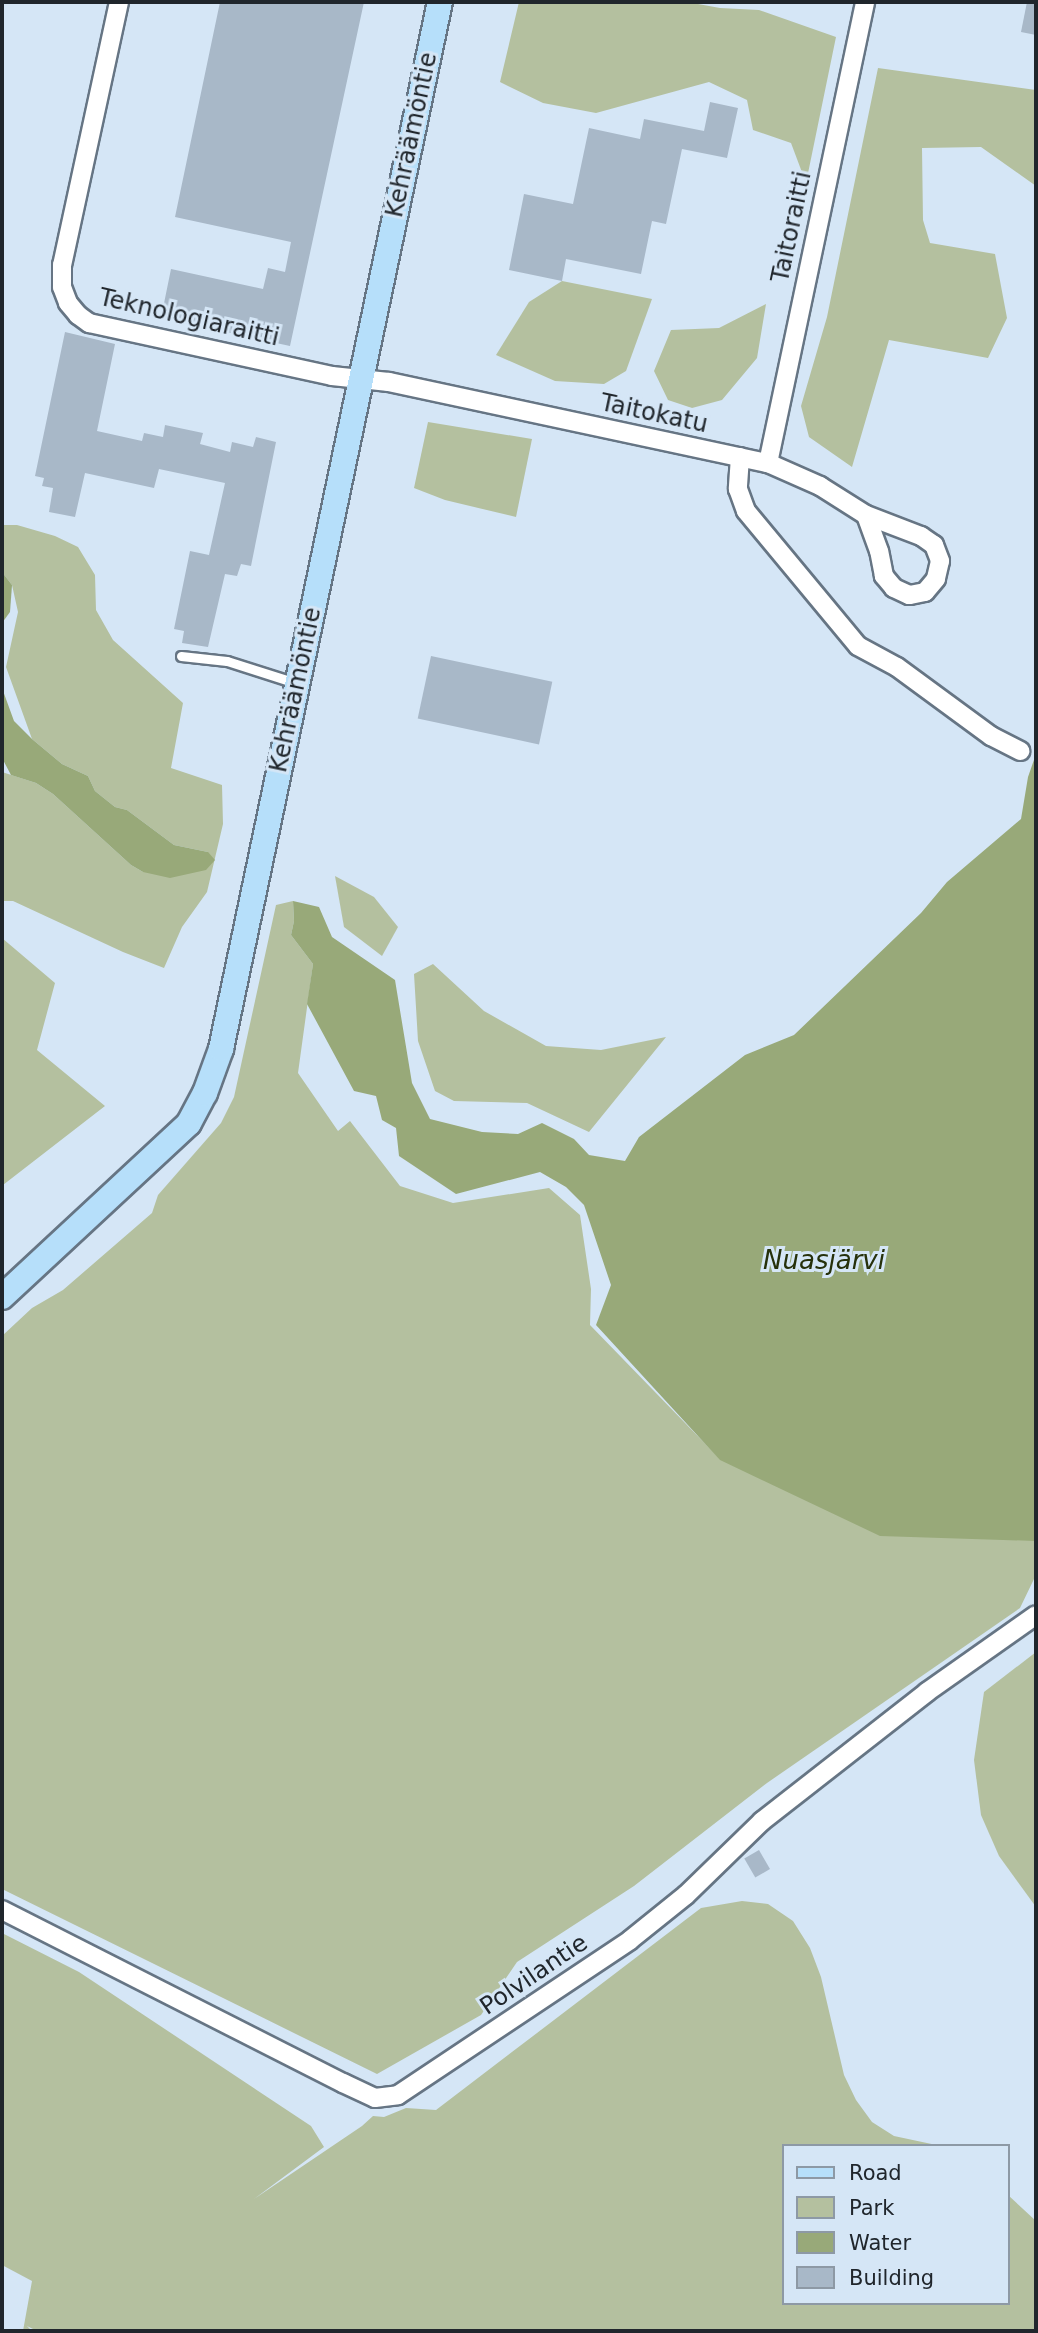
<!DOCTYPE html>
<meta charset="utf-8">
<style>
body{margin:0}
#map{position:relative;width:1038px;height:2333px;overflow:hidden;background:#d5e6f6;font-family:"DejaVu Sans",sans-serif}
div>[style]{position:absolute}
.green>*{inset:0;background:#b4c09f}
.water>*{inset:0;background:#98a979}
.building>*{inset:0;background:#a8b8c8;transform-origin:0 0}
.roads{filter:drop-shadow(2px 0 #667584) drop-shadow(-2px 0 #667584) drop-shadow(0 2px #667584) drop-shadow(0 -2px #667584)}
.lane>*{height:9px;margin:-4.5px;padding:0 4.5px;transform-origin:4.5px;border-radius:4.5px;background:#fff}
.street>*{height:18px;margin:-9px;padding:0 9px;transform-origin:9px;border-radius:9px;background:#fff}
.secondary>*{height:24px;margin:-12px;padding:0 12px;transform-origin:12px;border-radius:12px;background:#b6dffa}
span{translate:-50% -50%;white-space:nowrap;text-align:center;line-height:1.15;-webkit-text-stroke:6px #d5e6f6;paint-order:stroke}
.street-label{font-size:24px;color:#20262c}
.water-label{font-size:26px;color:#26310b;font-style:italic}
.frame{position:absolute;inset:0;border:4px solid #20262c;pointer-events:none}
.legend{position:absolute;left:782px;top:2144px;width:228px;height:161px;box-sizing:border-box;background:#d5e6f6;border:2px solid #8d99a5;margin:0;padding:9px 12px;list-style:none;font-size:21px;color:#20262c}
.legend li{display:flex;align-items:center;gap:14px;height:35px}
.legend b{width:35px;border:2px solid #8d99a5}
</style>
<div id="map">
<div class="green">
<div style="clip-path:polygon(519px 2px,687px 2px,720px 8px,759px 10px,836px 37px,806px 183px,791px 143px,753px 130px,747px 100px,709px 82px,596px 113px,543px 103px,500px 82px)"></div>
<div style="clip-path:polygon(878px 68px,1036px 90px,1036px 186px,981px 147px,922px 148px,923px 220px,930px 243px,995px 254px,1007px 318px,988px 358px,889px 340px,852px 467px,809px 437px,801px 406px,827px 317px)"></div>
<div style="clip-path:polygon(562px 281px,652px 299px,626px 371px,604px 384px,555px 381px,496px 355px,529px 302px)"></div>
<div style="clip-path:polygon(766px 304px,757px 358px,722px 400px,692px 408px,668px 400px,654px 371px,671px 330px,719px 328px)"></div>
<div style="clip-path:polygon(428px 422px,532px 439px,516px 517px,445px 500px,414px 488px)"></div>
<div style="clip-path:polygon(2px 525px,17px 525px,55px 536px,78px 547px,95px 575px,96px 610px,113px 640px,183px 703px,171px 768px,222px 785px,223px 824px,207px 892px,182px 927px,164px 968px,123px 952px,13px 901px,2px 901px,2px 772px,36px 783px,53px 794px,131px 865px,143px 872px,208px 852px,174px 845px,127px 810px,115px 807px,95px 791px,88px 776px,62px 764px,32px 739px,6px 667px,18px 612px,12px 585px,2px 572px)"></div>
<div style="clip-path:polygon(335px 876px,374px 897px,398px 927px,382px 956px,344px 927px)"></div>
<div style="clip-path:polygon(293px 901px,294px 921px,291px 935px,313px 964px,298px 1073px,338px 1131px,350px 1121px,400px 1186px,453px 1203px,549px 1188px,580px 1215px,591px 1289px,590px 1325px,720px 1459px,964px 1537px,1034px 1540px,1036px 1564px,1034px 1579px,1020px 1608px,767px 1783px,634px 1886px,517px 1962px,481px 2015px,377px 2074px,2px 1889px,2px 1336px,32px 1308px,63px 1290px,152px 1213px,158px 1195px,221px 1123px,234px 1097px,276px 905px)"></div>
<div style="clip-path:polygon(2px 938px,55px 983px,37px 1050px,105px 1106px,3px 1185px)"></div>
<div style="clip-path:polygon(433px 964px,484px 1011px,546px 1046px,601px 1050px,666px 1037px,589px 1132px,527px 1103px,454px 1101px,435px 1091px,418px 1041px,414px 974px)"></div>
<div style="clip-path:polygon(1036px 1652px,1036px 1907px,999px 1856px,981px 1815px,974px 1760px,984px 1692px)"></div>
<div style="clip-path:polygon(742px 1901px,768px 1904px,793px 1921px,810px 1948px,821px 1977px,844px 2075px,856px 2100px,872px 2122px,894px 2136px,941px 2146px,784px 2146px,784px 2303px,1008px 2303px,1008px 2195px,1036px 2221px,1036px 2331px,37px 2331px,27px 2326px,32px 2331px,23px 2331px,32px 2281px,2px 2265px,2px 1933px,79px 1972px,311px 2126px,324px 2147px,254px 2199px,362px 2126px,373px 2116px,384px 2117px,406px 2108px,436px 2110px,701px 1908px)"></div>
</div>
<div class="water">
<div style="clip-path:polygon(2px 572px,12px 585px,10px 612px,2px 623px)"></div>
<div style="clip-path:polygon(2px 688px,14px 721px,32px 739px,62px 764px,88px 776px,95px 791px,115px 807px,127px 810px,174px 845px,208px 852px,215px 860px,206px 870px,170px 878px,143px 872px,131px 865px,53px 794px,36px 783px,11px 775px,2px 758px)"></div>
<div style="clip-path:polygon(1036px 754px,1036px 1541px,880px 1536px,720px 1460px,596px 1325px,611px 1285px,584px 1205px,566px 1187px,540px 1172px,456px 1194px,399px 1156px,396px 1128px,382px 1120px,376px 1096px,354px 1091px,307px 1004px,313px 964px,291px 935px,294px 921px,293px 901px,319px 907px,332px 937px,395px 980px,412px 1083px,430px 1119px,482px 1132px,518px 1134px,542px 1123px,574px 1139px,589px 1155px,625px 1161px,639px 1137px,745px 1055px,794px 1035px,921px 913px,947px 882px,1021px 819px,1028px 777px)"></div>
</div>
<div class="building">
<div style="clip-path:polygon(220px 2px,364px 2px,290px 346px,161px 318px,171px 269px,263px 289px,268px 268px,285px 272px,291px 242px,175px 217px)"></div>
<div style="clip-path:polygon(1027px 2px,1036px 2px,1036px 35px,1021px 32px)"></div>
<div style="clip-path:polygon(710px 102px,738px 108px,727px 158px,682px 149px,666px 224px,652px 221px,641px 274px,566px 259px,562px 281px,509px 270px,524px 194px,573px 204px,589px 128px,640px 139px,644px 119px,704px 131px)"></div>
<div style="clip-path:polygon(65px 332px,115px 344px,97px 431px,142px 441px,144px 433px,163px 437px,165px 425px,203px 433px,200px 444px,230px 452px,232px 442px,253px 447px,256px 437px,276px 442px,251px 566px,241px 564px,237px 576px,225px 574px,208px 647px,182px 643px,184px 631px,174px 629px,190px 551px,209px 555px,225px 483px,159px 469px,154px 488px,85px 473px,75px 517px,49px 512px,53px 488px,42px 486px,44px 478px,35px 476px)"></div>
<div style="left:431px;top:656px;width:124px;height:64px;rotate:12deg"></div>
<div style="left:759px;top:1850px;width:22px;height:17px;rotate:60deg"></div>
</div>
<div class="roads">
<div class="lane">
<div style="left:181px;top:656px;width:46px;rotate:6.2deg"></div>
<div style="left:227px;top:661px;width:72px;rotate:17.7deg"></div>
</div>
<div class="street">
<div style="left:119px;top:2px;width:269px;rotate:102.2deg"></div>
<div style="left:62px;top:265px;width:22px;rotate:90deg"></div>
<div style="left:62px;top:287px;width:17px;rotate:69deg"></div>
<div style="left:68px;top:303px;width:16px;rotate:50deg"></div>
<div style="left:78px;top:315px;width:14px;rotate:36deg"></div>
<div style="left:89px;top:323px;width:249px;rotate:12.3deg"></div>
<div style="left:332px;top:376px;width:57px;rotate:6deg"></div>
<div style="left:389px;top:382px;width:388px;rotate:12.1deg"></div>
<div style="left:768px;top:463px;width:57px;rotate:23.9deg"></div>
<div style="left:820px;top:486px;width:54px;rotate:32.2deg"></div>
<div style="left:866px;top:515px;width:59px;rotate:20.9deg"></div>
<div style="left:921px;top:536px;width:16px;rotate:35deg"></div>
<div style="left:934px;top:545px;width:17px;rotate:69deg"></div>
<div style="left:940px;top:561px;width:18px;rotate:103deg"></div>
<div style="left:936px;top:579px;width:17px;rotate:130deg"></div>
<div style="left:925px;top:592px;width:16px;rotate:169deg"></div>
<div style="left:909px;top:595px;width:17px;rotate:-155deg"></div>
<div style="left:894px;top:588px;width:16px;rotate:-130deg"></div>
<div style="left:884px;top:576px;width:25px;rotate:-101deg"></div>
<div style="left:879px;top:551px;width:38px;rotate:-110deg"></div>
<div style="left:740px;top:457px;width:32px;rotate:94deg"></div>
<div style="left:738px;top:489px;width:23px;rotate:70deg"></div>
<div style="left:746px;top:511px;width:175px;rotate:50.3deg"></div>
<div style="left:858px;top:646px;width:44px;rotate:28.3deg"></div>
<div style="left:897px;top:667px;width:117px;rotate:36.3deg"></div>
<div style="left:991px;top:736px;width:33px;rotate:27deg"></div>
<div style="left:768px;top:463px;width:471px;rotate:-78.1deg"></div>
<div style="left:2px;top:1910px;width:382px;rotate:26.9deg"></div>
<div style="left:343px;top:2083px;width:35px;rotate:25deg"></div>
<div style="left:375px;top:2098px;width:23px;rotate:-7deg"></div>
<div style="left:398px;top:2095px;width:279px;rotate:-33.7deg"></div>
<div style="left:630px;top:1940px;width:72px;rotate:-38.8deg"></div>
<div style="left:686px;top:1895px;width:106px;rotate:-44.2deg"></div>
<div style="left:762px;top:1821px;width:209px;rotate:-38deg"></div>
<div style="left:927px;top:1692px;width:133px;rotate:-35.2deg"></div>
</div>
<div class="secondary">
<div style="left:2px;top:1297px;width:255px;rotate:-42.9deg"></div>
<div style="left:189px;top:1123px;width:34px;rotate:-62deg"></div>
<div style="left:205px;top:1093px;width:47px;rotate:-70deg"></div>
<div style="left:221px;top:1049px;width:1070px;rotate:-78.19deg"></div>
</div>
</div>
<div class="street-label">
<span style="left:412px;top:135px;rotate:-78deg">Kehräämöntie</span>
<span style="left:792px;top:227px;rotate:-78deg">Taitoraitti</span>
<span style="left:189px;top:318px;rotate:13deg">Teknologiaraitti</span>
<span style="left:654px;top:414px;rotate:12deg">Taitokatu</span>
<span style="left:296px;top:690px;rotate:-78deg">Kehräämöntie</span>
<span style="left:534px;top:1975px;rotate:-34deg">Polvilantie</span>
</div>
<div class="water-label">
<span style="left:824px;top:1261px">Nuasjärvi</span>
</div>
<div class="frame"></div>
<ul class="legend">
<li><b style="height:9px;background:#b6dffa"></b>Road</li>
<li><b style="height:19px;background:#b4c09f"></b>Park</li>
<li><b style="height:19px;background:#98a979"></b>Water</li>
<li><b style="height:19px;background:#a8b8c8"></b>Building</li>
</ul>
</div>
